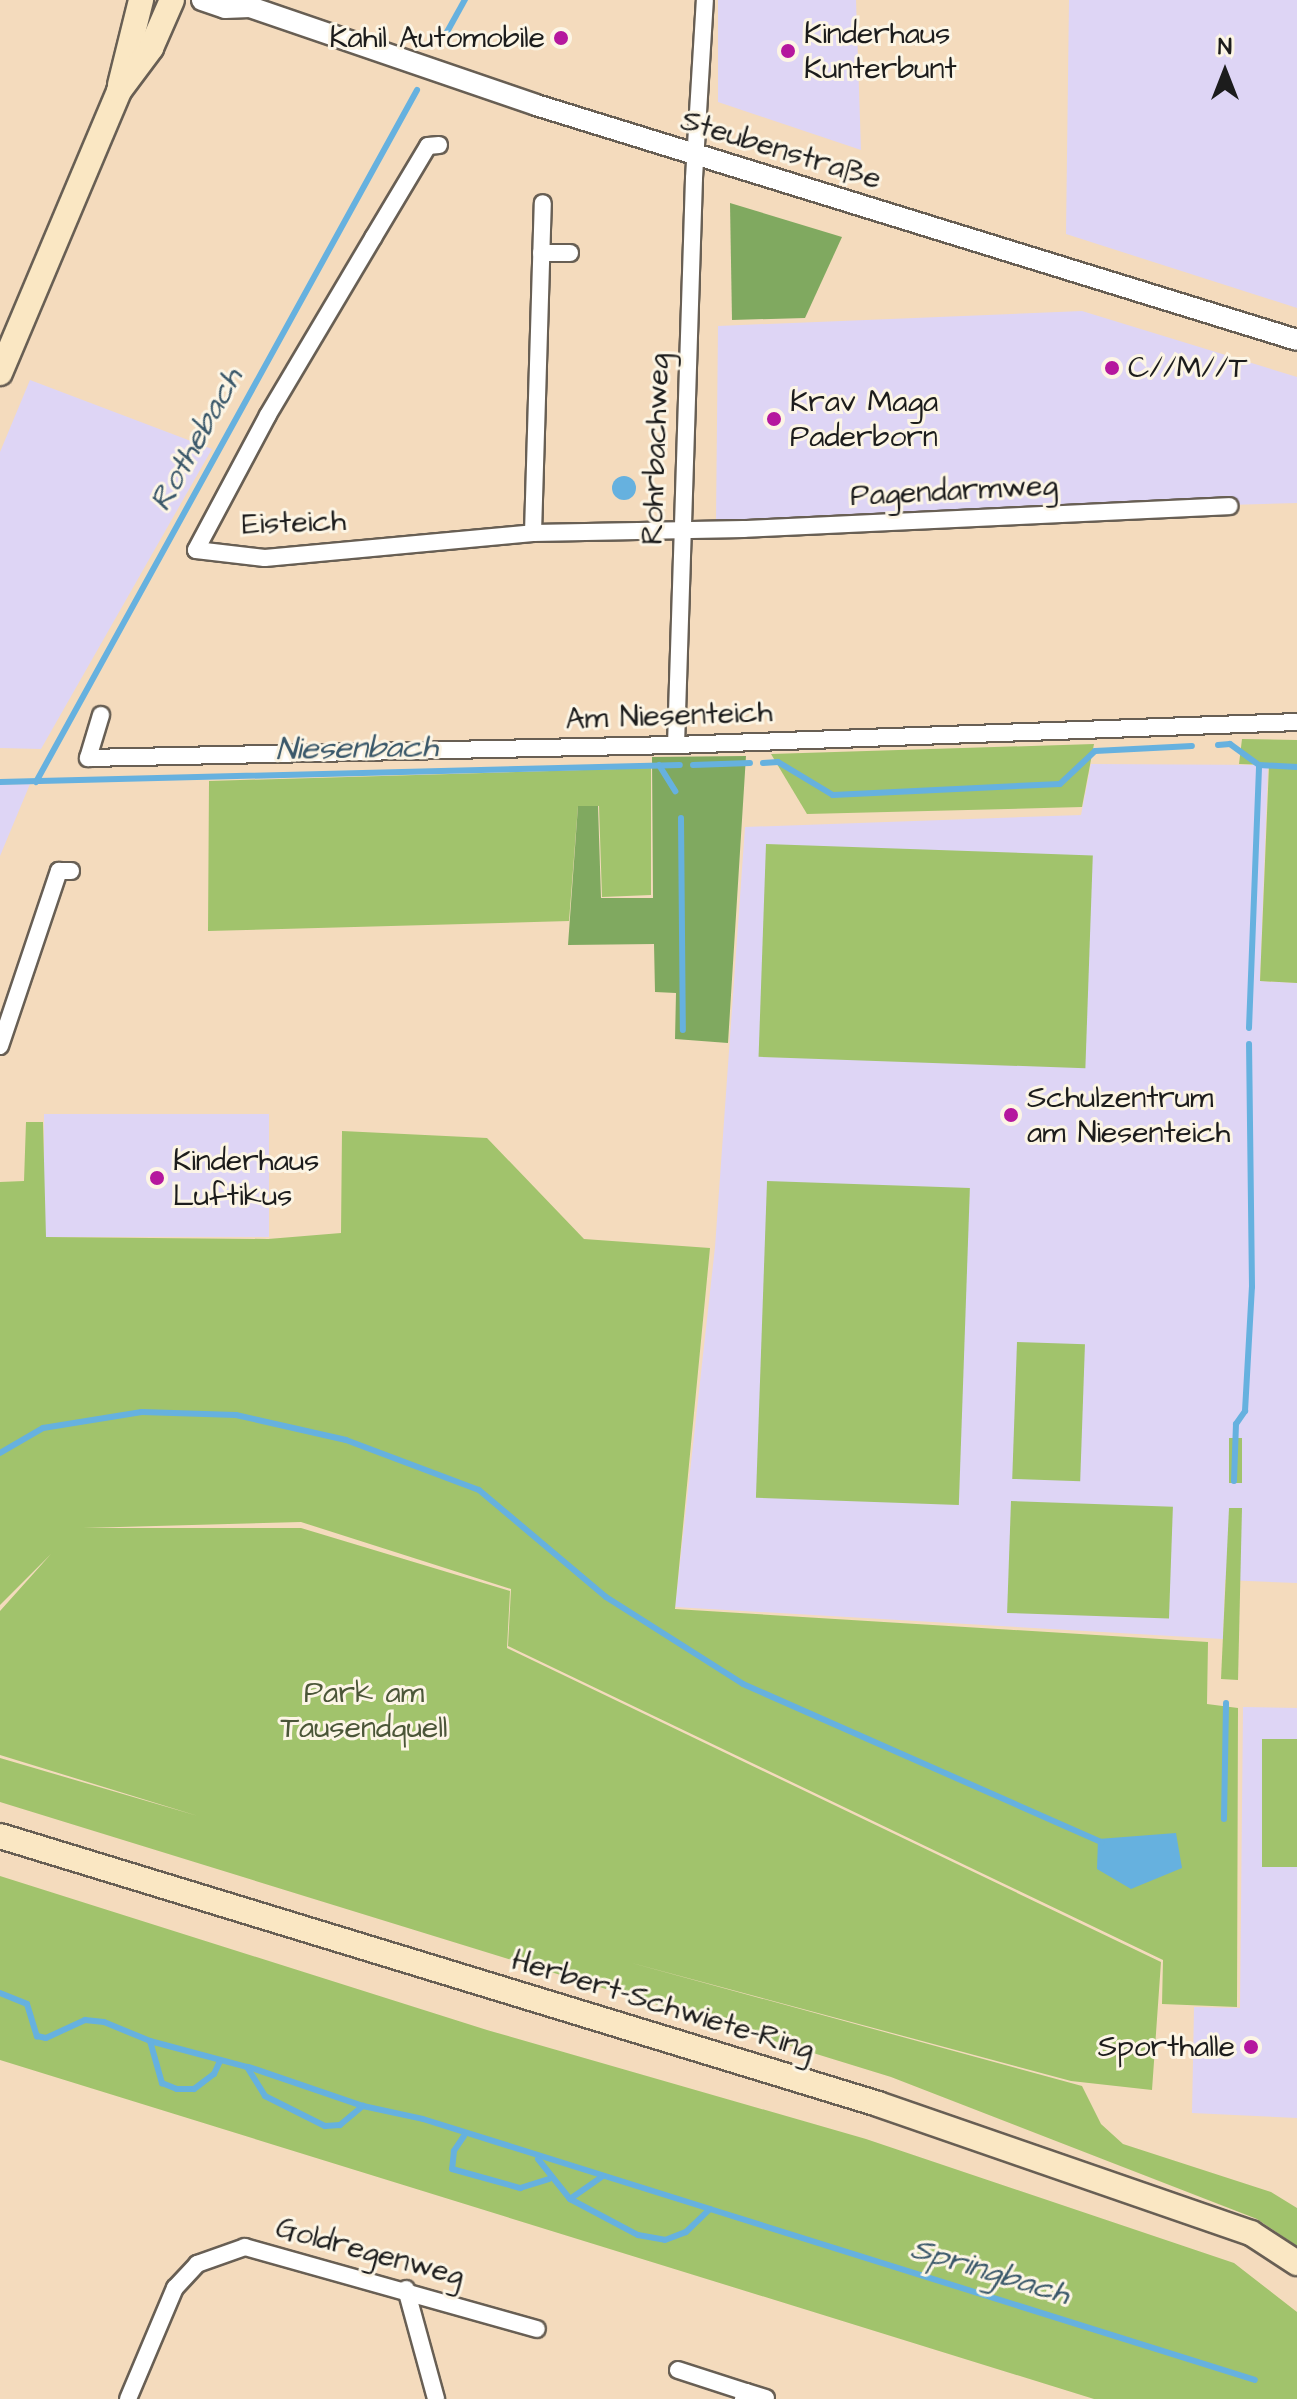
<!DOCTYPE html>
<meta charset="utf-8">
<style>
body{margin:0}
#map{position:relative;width:1297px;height:2399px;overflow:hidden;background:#f4dbbd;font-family:"Architects Daughter",sans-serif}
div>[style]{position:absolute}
.built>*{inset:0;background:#ded5f5;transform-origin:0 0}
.green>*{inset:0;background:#a1c36c;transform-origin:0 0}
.forest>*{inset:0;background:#80a960}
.water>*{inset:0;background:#66b1df}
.round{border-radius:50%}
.stream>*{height:6px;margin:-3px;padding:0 3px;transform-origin:3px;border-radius:3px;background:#66b1df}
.roads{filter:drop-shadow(2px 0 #685f54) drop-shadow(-2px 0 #685f54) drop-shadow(0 2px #685f54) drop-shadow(0 -2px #685f54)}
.minor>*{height:16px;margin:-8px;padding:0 8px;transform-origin:8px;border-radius:8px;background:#fff}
.tertiary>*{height:20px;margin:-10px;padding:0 10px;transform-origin:10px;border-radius:10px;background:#fff}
.secondary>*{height:24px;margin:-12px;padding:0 12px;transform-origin:12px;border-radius:12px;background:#fae7c3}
.dots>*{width:22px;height:22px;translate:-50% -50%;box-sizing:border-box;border:4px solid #fcf5e5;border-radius:50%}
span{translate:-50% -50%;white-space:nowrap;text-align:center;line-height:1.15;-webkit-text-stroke:6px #fcf5e5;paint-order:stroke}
.poi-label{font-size:30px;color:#1c1c1c}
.left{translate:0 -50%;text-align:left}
.right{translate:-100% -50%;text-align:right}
.street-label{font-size:30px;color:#1c1c1c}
.park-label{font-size:30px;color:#4b5638}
.water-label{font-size:32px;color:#3a586a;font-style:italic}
.north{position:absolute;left:1185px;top:32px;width:80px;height:80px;-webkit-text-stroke:6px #fcf5e5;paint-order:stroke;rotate:0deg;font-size:22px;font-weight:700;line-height:32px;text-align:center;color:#1c1c1c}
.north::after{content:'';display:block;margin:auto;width:28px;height:36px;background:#1c1c1c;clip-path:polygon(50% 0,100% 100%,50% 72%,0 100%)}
</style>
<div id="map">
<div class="built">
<div style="clip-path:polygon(718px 0,856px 0,861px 150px,718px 102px)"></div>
<div style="clip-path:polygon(1069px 0,1297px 0,1297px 308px,1066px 234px)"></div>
<div style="clip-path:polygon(1082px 311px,1297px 377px,1297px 503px,716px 520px,718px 326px)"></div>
<div style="clip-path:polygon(30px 380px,212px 449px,41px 749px,0 748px,0 452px)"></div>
<div style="clip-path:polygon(1091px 764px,1268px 765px,1260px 981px,1297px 983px,1297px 1583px,1225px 1580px,1223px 1639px,675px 1607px,715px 1247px,745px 827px,1081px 815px)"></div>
<div style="clip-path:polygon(30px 784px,0 856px,0 785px)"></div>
<div style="left:269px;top:1114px;width:123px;height:225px;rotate:90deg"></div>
<div style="clip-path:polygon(1243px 1707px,1297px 1708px,1297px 2118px,1192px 2113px,1194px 2007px,1240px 2008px)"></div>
</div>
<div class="green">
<div style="clip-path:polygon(1242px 739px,1297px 740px,1297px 983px,1260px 981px,1269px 765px,1239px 764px)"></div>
<div style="clip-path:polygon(1094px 744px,1082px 807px,807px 814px,771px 754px)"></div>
<div style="clip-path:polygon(651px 768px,651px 895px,602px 897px,599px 806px,578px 806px,569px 921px,208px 931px,209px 781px)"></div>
<div style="left:766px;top:844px;width:327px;height:213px;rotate:2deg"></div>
<div style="clip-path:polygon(26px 1122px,43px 1122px,46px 1237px,268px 1239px,341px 1233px,342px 1131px,487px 1138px,584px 1239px,710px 1248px,675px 1609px,1208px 1642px,1207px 1704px,1238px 1708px,1237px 2007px,1162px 2004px,1163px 1960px,508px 1646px,511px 1589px,301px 1522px,83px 1528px,301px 1528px,510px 1591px,507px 1648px,1161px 1962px,1152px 2090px,1071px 2081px,628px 1962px,1082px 2086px,1101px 2124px,1123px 2144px,1271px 2192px,1297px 2208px,1297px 2246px,1257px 2219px,891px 2077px,0 1802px,0 1758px,198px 1816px,0 1755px,0 1611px,51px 1554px,0 1605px,0 1182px,24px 1181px)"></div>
<div style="left:767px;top:1181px;width:203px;height:317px;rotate:2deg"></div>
<div style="left:1017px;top:1342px;width:68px;height:137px;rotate:2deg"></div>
<div style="left:1229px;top:1438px;width:13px;height:45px"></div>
<div style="left:1011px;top:1501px;width:162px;height:112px;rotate:2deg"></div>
<div style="clip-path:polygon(1229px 1508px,1242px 1508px,1238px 1680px,1221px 1679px)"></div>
<div style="left:1297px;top:1739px;width:128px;height:35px;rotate:90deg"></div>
<div style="clip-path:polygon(0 1876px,487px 2030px,866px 2139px,1234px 2263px,1297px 2312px,1297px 2399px,1094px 2399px,0 2060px)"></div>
</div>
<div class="forest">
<div style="clip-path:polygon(730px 203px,842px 237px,805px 318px,732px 320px)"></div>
<div style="clip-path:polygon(746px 756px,728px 1043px,675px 1039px,676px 993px,655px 992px,654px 944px,568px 945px,578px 806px,598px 806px,601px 898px,653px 898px,652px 757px)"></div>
</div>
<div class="water">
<div class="round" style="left:612px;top:476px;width:24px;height:24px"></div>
<div style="clip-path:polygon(1176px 1833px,1182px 1868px,1131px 1889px,1097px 1869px,1098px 1839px)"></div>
</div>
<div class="stream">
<div style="left:447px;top:32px;width:37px;rotate:-61deg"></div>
<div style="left:1218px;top:745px;width:12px;rotate:-5deg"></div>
<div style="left:1230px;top:744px;width:36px;rotate:36deg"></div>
<div style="left:1259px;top:765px;width:38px;rotate:3deg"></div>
<div style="left:763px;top:763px;width:15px;rotate:-4deg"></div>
<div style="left:778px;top:762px;width:64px;rotate:31deg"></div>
<div style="left:833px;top:795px;width:227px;rotate:-2.8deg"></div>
<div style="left:1060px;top:784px;width:48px;rotate:-43.3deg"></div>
<div style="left:1095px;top:751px;width:97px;rotate:-3deg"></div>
<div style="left:659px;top:765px;width:31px;rotate:58deg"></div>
<div style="left:693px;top:765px;width:57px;rotate:-2deg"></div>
<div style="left:0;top:782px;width:680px;rotate:-1.43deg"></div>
<div style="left:36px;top:782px;width:790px;rotate:-61.16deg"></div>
<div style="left:681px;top:818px;width:212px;rotate:89.5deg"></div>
<div style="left:1249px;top:1028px;width:263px;rotate:-87.8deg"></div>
<div style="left:0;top:1453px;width:50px;rotate:-30.2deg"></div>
<div style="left:43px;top:1428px;width:100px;rotate:-9.2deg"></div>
<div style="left:142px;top:1412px;width:94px;rotate:1.8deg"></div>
<div style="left:236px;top:1415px;width:113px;rotate:12.8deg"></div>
<div style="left:346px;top:1440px;width:142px;rotate:20.6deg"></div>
<div style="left:479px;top:1490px;width:166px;rotate:40.1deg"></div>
<div style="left:606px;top:1597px;width:162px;rotate:32.4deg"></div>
<div style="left:743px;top:1684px;width:392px;rotate:23.8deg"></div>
<div style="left:1234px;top:1481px;width:57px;rotate:-88deg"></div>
<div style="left:1236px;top:1424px;width:16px;rotate:-55deg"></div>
<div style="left:1245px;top:1411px;width:124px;rotate:-86.8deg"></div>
<div style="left:1252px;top:1287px;width:243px;rotate:-90.7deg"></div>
<div style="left:1224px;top:1819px;width:116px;rotate:-89deg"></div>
<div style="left:0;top:1993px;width:29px;rotate:22deg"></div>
<div style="left:27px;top:2004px;width:34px;rotate:73deg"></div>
<div style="left:37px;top:2036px;width:9px;rotate:13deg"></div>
<div style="left:46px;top:2038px;width:43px;rotate:-24.8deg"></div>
<div style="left:85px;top:2020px;width:19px;rotate:6deg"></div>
<div style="left:104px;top:2022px;width:50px;rotate:22.4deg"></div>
<div style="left:150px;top:2041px;width:100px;rotate:15deg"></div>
<div style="left:247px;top:2067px;width:34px;rotate:58deg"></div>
<div style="left:265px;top:2096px;width:67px;rotate:26.6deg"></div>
<div style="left:325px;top:2126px;width:15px;rotate:-4deg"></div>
<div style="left:340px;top:2125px;width:30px;rotate:-40deg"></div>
<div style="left:363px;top:2106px;width:61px;rotate:12.2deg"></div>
<div style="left:423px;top:2119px;width:301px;rotate:17.4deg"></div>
<div style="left:150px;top:2041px;width:44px;rotate:74.1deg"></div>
<div style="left:162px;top:2083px;width:16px;rotate:22deg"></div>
<div style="left:177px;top:2089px;width:17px"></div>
<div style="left:194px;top:2089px;width:25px;rotate:-37deg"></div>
<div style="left:214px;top:2074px;width:14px;rotate:-65deg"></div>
<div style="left:249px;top:2067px;width:120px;rotate:18.9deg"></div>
<div style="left:464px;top:2136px;width:18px;rotate:124deg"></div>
<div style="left:454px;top:2151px;width:18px;rotate:96deg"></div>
<div style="left:452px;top:2169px;width:71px;rotate:15.6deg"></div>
<div style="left:520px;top:2188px;width:30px;rotate:-17deg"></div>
<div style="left:538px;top:2159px;width:51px;rotate:51.3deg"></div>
<div style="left:570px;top:2199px;width:77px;rotate:27.9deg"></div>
<div style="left:638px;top:2235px;width:27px;rotate:10deg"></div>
<div style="left:665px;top:2240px;width:22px;rotate:-21deg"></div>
<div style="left:686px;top:2232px;width:33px;rotate:-44deg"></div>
<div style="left:710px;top:2209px;width:571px;rotate:17.42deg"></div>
<div style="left:570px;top:2199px;width:40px;rotate:-34.9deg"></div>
</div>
<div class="roads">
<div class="minor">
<div style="left:439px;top:145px;width:11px;rotate:175deg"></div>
<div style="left:428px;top:146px;width:107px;rotate:120.9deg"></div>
<div style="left:373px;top:238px;width:206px;rotate:120.7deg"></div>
<div style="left:268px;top:415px;width:153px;rotate:118.1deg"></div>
<div style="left:196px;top:550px;width:69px;rotate:6.6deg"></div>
<div style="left:265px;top:558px;width:269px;rotate:-5.3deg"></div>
<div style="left:533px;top:533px;width:211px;rotate:-1.1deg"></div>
<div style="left:744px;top:529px;width:486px;rotate:-2.7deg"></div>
<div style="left:541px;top:253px;width:29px"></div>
<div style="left:533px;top:533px;width:330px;rotate:-88.3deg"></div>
<div style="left:101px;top:715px;width:45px;rotate:106.8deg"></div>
<div style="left:88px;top:758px;width:588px;rotate:-1.27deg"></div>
<div style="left:676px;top:745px;width:621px;rotate:-2.12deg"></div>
<div style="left:676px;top:745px;width:567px;rotate:-88.18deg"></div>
<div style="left:694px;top:178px;width:178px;rotate:-86.5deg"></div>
<div style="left:0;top:1046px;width:185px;rotate:-71.4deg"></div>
<div style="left:59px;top:871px;width:12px"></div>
<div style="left:406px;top:2289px;width:114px;rotate:74.7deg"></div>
<div style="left:678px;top:2370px;width:71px;rotate:17.9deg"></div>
<div style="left:746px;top:2392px;width:8px;rotate:113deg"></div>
<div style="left:746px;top:2392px;width:21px;rotate:17deg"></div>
<div style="left:128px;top:2399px;width:121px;rotate:-67.1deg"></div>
<div style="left:175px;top:2288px;width:33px;rotate:-47deg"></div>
<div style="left:197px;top:2264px;width:51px;rotate:-19.5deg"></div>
<div style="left:245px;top:2247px;width:303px;rotate:15.7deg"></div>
</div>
<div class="tertiary">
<div style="left:202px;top:0;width:24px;rotate:19deg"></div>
<div style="left:225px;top:8px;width:25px;rotate:-2deg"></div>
<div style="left:250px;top:7px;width:302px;rotate:18.9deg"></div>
<div style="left:536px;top:105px;width:796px;rotate:17.16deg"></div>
</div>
<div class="secondary">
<div style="left:120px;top:85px;width:88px;rotate:-76.1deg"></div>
<div style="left:0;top:373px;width:306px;rotate:-67.1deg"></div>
<div style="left:119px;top:91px;width:54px;rotate:-53.3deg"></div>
<div style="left:151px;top:48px;width:52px;rotate:-66.4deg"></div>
<div style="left:0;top:1836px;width:918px;rotate:16.97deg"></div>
<div style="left:878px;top:2104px;width:395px;rotate:19.1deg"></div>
<div style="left:1251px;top:2233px;width:55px;rotate:33.1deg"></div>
</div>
</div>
<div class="dots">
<div style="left:561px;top:38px;background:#b5179e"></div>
<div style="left:788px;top:51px;background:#b5179e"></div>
<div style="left:1112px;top:368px;background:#b5179e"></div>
<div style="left:774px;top:419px;background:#b5179e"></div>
<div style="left:1011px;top:1115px;background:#b5179e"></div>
<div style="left:157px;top:1178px;background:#b5179e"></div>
<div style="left:1251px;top:2047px;background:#b5179e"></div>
</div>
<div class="poi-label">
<span class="left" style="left:804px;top:51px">Kinderhaus<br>Kunterbunt</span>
<span class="right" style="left:545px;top:38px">Kahil Automobile</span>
<span class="left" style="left:1128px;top:368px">C//M//T</span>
<span class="left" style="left:790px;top:419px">Krav Maga<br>Paderborn</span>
<span class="left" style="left:1027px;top:1115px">Schulzentrum<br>am Niesenteich</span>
<span class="left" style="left:173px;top:1178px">Kinderhaus<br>Luftikus</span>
<span class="right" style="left:1235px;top:2047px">Sporthalle</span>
</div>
<div class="street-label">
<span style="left:781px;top:150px;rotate:17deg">Steubenstraße</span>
<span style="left:656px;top:449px;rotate:-88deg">Rohrbachweg</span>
<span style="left:954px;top:491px;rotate:-3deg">Pagendarmweg</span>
<span style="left:294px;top:523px;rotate:-2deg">Eisteich</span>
<span style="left:669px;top:716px;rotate:-2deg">Am Niesenteich</span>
<span style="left:663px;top:2005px;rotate:17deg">Herbert-Schwiete-Ring</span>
<span style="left:370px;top:2252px;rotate:15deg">Goldregenweg</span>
</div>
<div class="park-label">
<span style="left:364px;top:1710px">Park am<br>Tausendquell</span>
</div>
<div class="water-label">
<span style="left:197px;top:440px;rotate:-61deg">Rothebach</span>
<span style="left:357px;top:749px;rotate:-1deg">Niesenbach</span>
<span style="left:990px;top:2272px;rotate:17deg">Springbach</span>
</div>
<div class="north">N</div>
</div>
